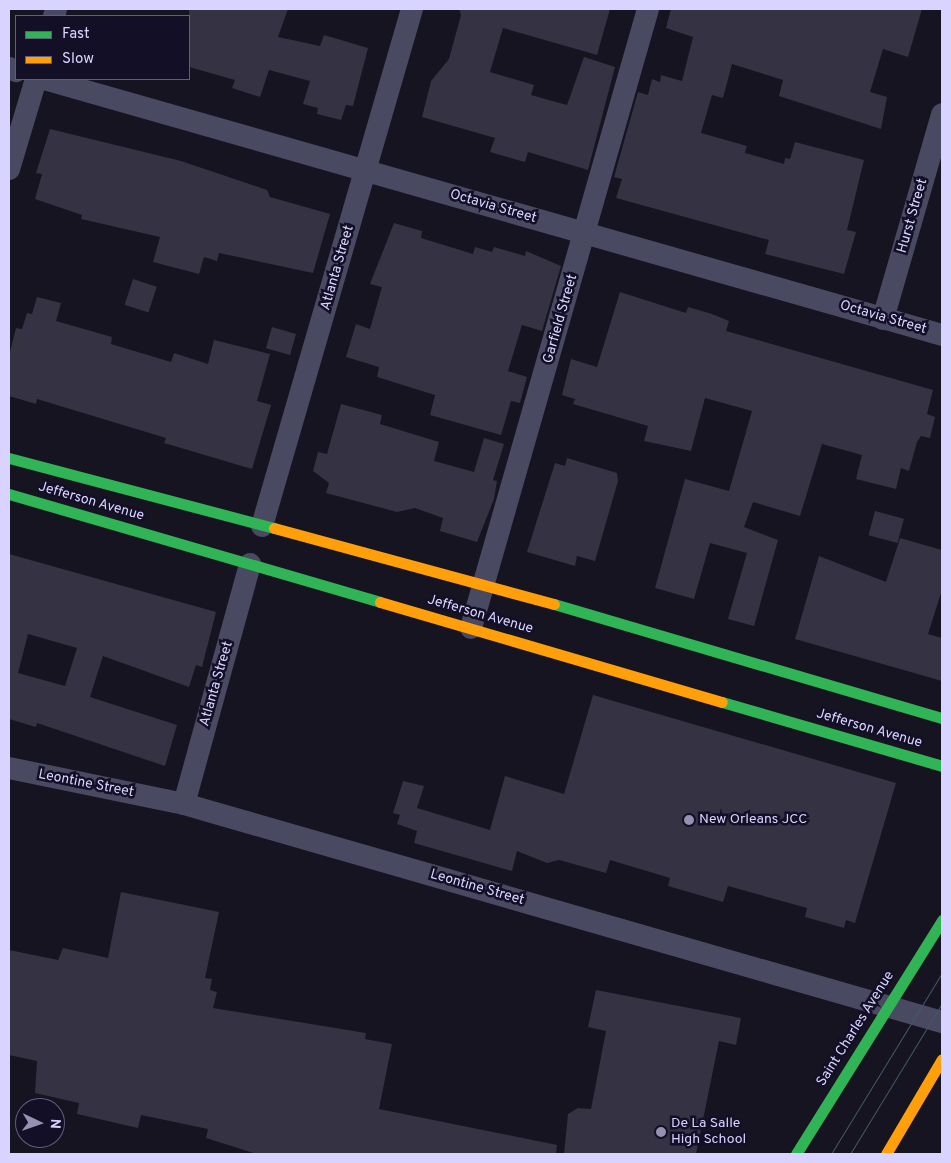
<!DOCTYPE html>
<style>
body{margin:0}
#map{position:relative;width:951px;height:1163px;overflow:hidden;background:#161421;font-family:Overpass,sans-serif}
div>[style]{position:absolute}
.building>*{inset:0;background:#343243;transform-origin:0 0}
.street>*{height:22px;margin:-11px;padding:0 11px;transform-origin:11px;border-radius:11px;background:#4a4962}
.fast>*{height:11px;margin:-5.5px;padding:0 5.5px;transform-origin:5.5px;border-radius:5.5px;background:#30b455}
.slow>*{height:11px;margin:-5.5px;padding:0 5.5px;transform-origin:5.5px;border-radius:5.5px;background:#ff9f0a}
.tram>*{height:1px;margin:-0.5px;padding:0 0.5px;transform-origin:0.5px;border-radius:0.5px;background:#43596b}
.dots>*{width:14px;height:14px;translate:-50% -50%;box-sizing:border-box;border:2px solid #130f26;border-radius:50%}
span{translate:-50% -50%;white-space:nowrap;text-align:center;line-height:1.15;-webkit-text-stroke:5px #130f26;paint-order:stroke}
.street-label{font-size:14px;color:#d9d4ff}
.poi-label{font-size:14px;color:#d9d4ff}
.left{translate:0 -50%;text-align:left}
.frame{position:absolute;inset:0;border:10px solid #d9d4ff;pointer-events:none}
.legend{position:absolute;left:15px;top:15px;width:175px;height:65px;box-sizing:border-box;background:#130f26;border:1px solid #625e7d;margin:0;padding:6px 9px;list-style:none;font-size:15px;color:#d9d4ff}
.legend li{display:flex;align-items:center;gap:10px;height:25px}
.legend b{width:25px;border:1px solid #625e7d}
.north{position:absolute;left:15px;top:1098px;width:50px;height:50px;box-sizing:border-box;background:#130f26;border:1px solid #625e7d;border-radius:50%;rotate:93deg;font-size:14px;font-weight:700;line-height:20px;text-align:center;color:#d9d4ff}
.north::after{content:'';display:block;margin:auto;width:18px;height:22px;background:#9591b1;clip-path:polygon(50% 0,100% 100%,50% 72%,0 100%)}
</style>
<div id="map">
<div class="building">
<div style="clip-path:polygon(189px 9px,288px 9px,278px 37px,320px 46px,324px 35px,368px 48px,353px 106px,346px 105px,341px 120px,317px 114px,318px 108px,303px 104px,310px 81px,269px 70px,260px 97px,232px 88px,235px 80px,189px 67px)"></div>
<div style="clip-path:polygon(459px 9px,610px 9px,597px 55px,503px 28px,490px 72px,534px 85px,531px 95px,567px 105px,584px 57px,615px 67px,588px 170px,528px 152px,525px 162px,490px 152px,495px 138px,422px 117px,431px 81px,449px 59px,461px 15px)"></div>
<div style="clip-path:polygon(671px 9px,922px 9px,908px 57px,883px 49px,870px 92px,887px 97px,881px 129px,779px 96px,783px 80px,732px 64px,723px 98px,712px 95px,701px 133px,747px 146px,745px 153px,784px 164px,785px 158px,790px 159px,795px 142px,864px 160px,847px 230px,856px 232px,844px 274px,765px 254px,769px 240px,616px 198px,622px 179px,614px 177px,638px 92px,648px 95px,652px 79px,660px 82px,661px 75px,682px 81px,693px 37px,666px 28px)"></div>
<div style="clip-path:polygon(50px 129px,181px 161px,267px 190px,270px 197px,330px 214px,313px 273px,219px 253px,217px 261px,204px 257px,199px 274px,153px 262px,160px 237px,81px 219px,82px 215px,35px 199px,42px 174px,36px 173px)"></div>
<div style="clip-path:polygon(394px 223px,422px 231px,421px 238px,473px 254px,475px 247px,492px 252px,494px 247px,525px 256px,526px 251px,561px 266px,542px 331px,522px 325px,508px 371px,527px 377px,520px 403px,511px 401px,501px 435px,430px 415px,435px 395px,377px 377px,379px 367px,346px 357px,356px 324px,370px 329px,382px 287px,370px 284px)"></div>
<div style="left:133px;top:279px;width:25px;height:27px;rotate:18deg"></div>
<div style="clip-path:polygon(620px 292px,686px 313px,688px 307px,712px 314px,729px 321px,726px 331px,933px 390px,927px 414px,935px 417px,930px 438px,921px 436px,917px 442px,909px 471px,901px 468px,896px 489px,856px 479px,862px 455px,822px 444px,800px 516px,753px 502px,744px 527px,778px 540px,754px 626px,728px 619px,747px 553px,710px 543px,694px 599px,655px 588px,685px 479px,729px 491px,752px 411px,705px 398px,691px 451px,644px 441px,648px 426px,573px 404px,575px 399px,562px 395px,571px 359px,597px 367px)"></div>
<div style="clip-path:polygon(37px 297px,61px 303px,56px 321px,112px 337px,111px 344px,171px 362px,174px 353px,208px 364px,214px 340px,270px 354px,257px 401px,271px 405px,252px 469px,164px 443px,166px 438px,37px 399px,36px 404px,9px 396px,9px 356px,16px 328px,22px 329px,27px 313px,32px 314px)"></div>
<div style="left:272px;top:327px;width:25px;height:22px;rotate:16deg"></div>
<div style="clip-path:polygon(341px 404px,382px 415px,380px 424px,439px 442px,434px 461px,474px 472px,484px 438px,504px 444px,493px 480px,497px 481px,494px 499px,477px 542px,440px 531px,443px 518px,415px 508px,397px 512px,326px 493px,329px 483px,313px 471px,318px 452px,327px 454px)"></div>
<div style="clip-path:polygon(567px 458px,617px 473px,618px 481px,595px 561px,577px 556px,575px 566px,527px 552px,555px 463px,565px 466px)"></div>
<div style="left:875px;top:511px;width:30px;height:25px;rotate:15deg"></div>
<div style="clip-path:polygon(900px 538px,942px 550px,942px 590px,928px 634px,942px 638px,942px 681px,795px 639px,819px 556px,886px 582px)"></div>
<div style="clip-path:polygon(evenodd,9px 554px,216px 612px,202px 667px,196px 665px,189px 687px,103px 656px,90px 697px,177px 725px,165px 766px,37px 723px,36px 727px,9px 719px,9px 554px,28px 634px,77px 648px,65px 686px,18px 673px,28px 634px)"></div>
<div style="clip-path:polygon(593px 695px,896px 783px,855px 923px,846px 920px,844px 928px,805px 917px,807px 908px,728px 886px,723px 902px,668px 886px,670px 878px,610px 860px,606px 873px,559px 860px,547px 863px,517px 851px,512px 871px,414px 843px,417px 831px,397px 824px,400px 815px,393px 813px,403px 781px,424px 786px,417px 808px,490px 830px,505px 776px,564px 794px)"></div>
<div style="clip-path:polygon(121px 892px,219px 912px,205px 978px,212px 979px,210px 990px,217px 992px,213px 1008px,366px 1033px,365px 1039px,392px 1044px,379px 1109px,557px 1145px,556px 1154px,257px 1154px,206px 1138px,208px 1129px,141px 1115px,138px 1128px,77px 1114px,79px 1103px,35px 1093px,37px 1061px,9px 1055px,9px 950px,58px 960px,63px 948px,108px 958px)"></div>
<div style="clip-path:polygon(596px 990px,741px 1018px,736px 1045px,719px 1041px,696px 1154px,564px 1154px,568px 1114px,578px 1108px,591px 1109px,606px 1031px,588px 1027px)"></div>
</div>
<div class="street">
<div style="left:54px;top:16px;width:7px;rotate:-74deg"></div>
<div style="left:9px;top:68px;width:8px;rotate:23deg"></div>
<div style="left:44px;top:79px;width:934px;rotate:15.91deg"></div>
<div style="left:9px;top:169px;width:94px;rotate:-73.3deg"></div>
<div style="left:883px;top:319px;width:213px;rotate:-73.9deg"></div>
<div style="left:262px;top:526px;width:538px;rotate:-73.82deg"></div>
<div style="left:471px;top:628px;width:644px;rotate:-74.04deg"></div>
<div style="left:9px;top:768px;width:179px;rotate:11.6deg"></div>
<div style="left:184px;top:804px;width:789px;rotate:16.05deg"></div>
<div style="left:184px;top:804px;width:249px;rotate:-74.6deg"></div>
</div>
<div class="fast">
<div style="left:9px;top:458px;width:274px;rotate:14.8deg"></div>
<div style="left:9px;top:494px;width:386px;rotate:16.2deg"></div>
<div style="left:554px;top:604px;width:404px;rotate:16.4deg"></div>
<div style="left:722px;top:702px;width:229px;rotate:16.2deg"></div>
<div style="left:796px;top:1154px;width:276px;rotate:-58deg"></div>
</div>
<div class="slow">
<div style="left:274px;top:528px;width:290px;rotate:15.2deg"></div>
<div style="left:380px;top:602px;width:356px;rotate:16.3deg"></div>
<div style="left:886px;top:1154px;width:110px;rotate:-59.5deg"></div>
</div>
<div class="tram">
<div style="left:831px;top:1154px;width:212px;rotate:-58.5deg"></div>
<div style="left:850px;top:1154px;width:177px;rotate:-58.6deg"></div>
</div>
<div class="dots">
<div style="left:689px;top:820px;background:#9591b1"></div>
<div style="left:661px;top:1132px;background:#9591b1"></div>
</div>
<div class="street-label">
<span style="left:493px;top:207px;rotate:16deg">Octavia Street</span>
<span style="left:913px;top:216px;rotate:-74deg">Hurst Street</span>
<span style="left:338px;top:268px;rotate:-74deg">Atlanta Street</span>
<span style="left:883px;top:318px;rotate:16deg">Octavia Street</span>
<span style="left:561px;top:319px;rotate:-74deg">Garfield Street</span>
<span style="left:91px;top:502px;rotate:16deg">Jefferson Avenue</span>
<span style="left:480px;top:615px;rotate:16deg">Jefferson Avenue</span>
<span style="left:217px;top:684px;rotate:-74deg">Atlanta Street</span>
<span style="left:869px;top:729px;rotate:16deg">Jefferson Avenue</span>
<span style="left:86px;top:784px;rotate:11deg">Leontine Street</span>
<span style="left:477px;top:888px;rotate:16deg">Leontine Street</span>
<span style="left:856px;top:1029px;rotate:-58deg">Saint Charles Avenue</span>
</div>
<div class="poi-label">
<span class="left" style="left:699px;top:820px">New Orleans JCC</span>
<span class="left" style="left:671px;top:1132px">De La Salle<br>High School</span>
</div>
<div class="frame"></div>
<ul class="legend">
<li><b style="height:6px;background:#30b455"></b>Fast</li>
<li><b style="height:6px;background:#ff9f0a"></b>Slow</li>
</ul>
<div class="north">N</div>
</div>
